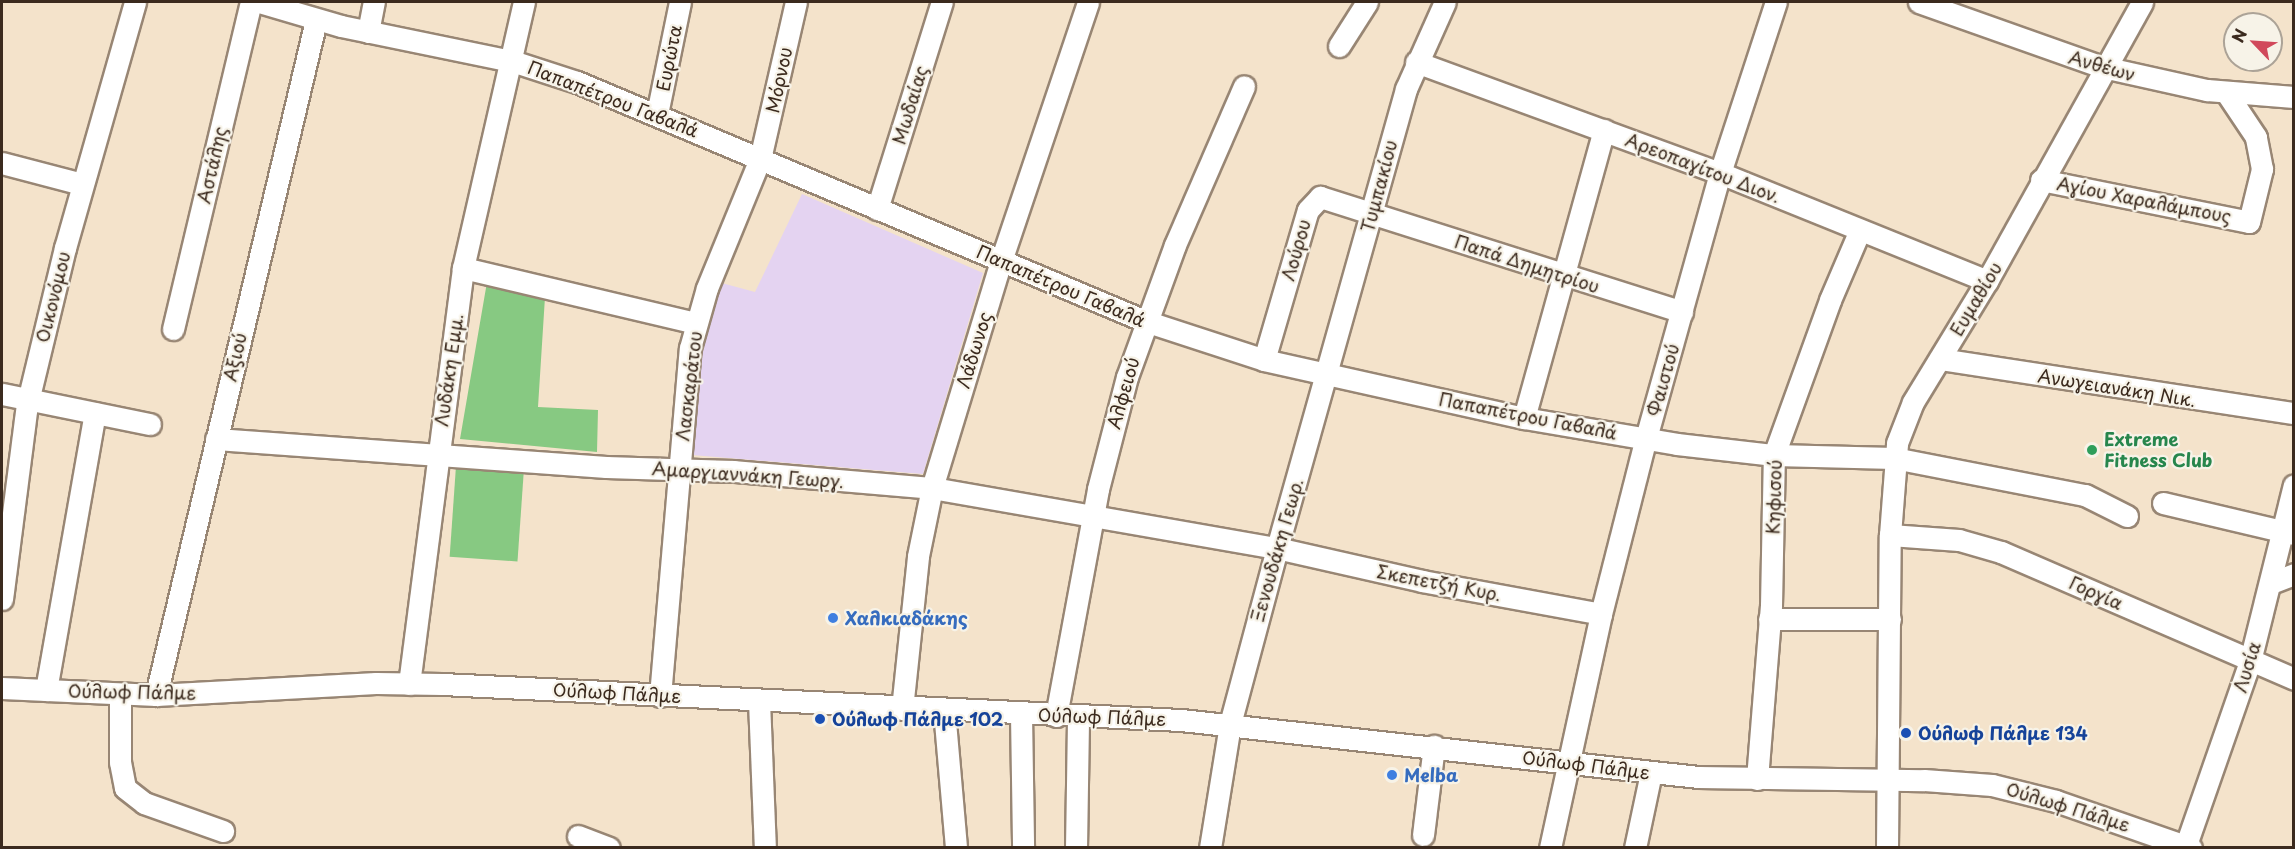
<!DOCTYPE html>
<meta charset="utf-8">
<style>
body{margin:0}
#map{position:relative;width:2295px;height:849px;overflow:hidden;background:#f4e3cb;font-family:"Playpen Sans",sans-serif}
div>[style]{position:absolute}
.built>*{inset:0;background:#e4d3f1}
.green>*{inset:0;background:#87c982;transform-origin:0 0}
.roads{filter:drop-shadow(2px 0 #988674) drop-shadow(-2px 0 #988674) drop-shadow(0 2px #988674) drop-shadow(0 -2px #988674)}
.minor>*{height:21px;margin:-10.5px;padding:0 10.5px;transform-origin:10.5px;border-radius:10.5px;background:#fff}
.dots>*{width:16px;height:16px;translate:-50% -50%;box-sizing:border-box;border:3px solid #f7f3e8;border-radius:50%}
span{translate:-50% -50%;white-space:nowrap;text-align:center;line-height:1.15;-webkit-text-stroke:4.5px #f7f3e8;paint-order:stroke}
.street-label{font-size:18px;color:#3b2a1e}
.leisure-label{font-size:18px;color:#27864d;font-weight:700}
.left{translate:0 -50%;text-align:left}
.shop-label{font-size:18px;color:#366cbe;font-weight:700}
.transit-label{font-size:18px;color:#164399;font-weight:700}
.frame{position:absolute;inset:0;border:3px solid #3b2a1e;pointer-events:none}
.north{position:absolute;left:2223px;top:12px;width:60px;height:60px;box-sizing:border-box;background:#f7f3e8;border:2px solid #aca397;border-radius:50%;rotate:295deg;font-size:16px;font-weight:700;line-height:24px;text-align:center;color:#3b2a1e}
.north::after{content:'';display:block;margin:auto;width:21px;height:27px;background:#d1495b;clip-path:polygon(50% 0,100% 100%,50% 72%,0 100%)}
</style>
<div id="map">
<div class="built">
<div style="clip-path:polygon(802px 194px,983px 273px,923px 474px,692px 455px,704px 326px,718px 282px,755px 292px)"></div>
</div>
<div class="green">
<div style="clip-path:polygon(487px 282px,545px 297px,538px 407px,598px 410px,597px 452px,460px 439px)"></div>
<div style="left:456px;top:466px;width:68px;height:91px;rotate:4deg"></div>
</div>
<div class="roads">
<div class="minor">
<div style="left:259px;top:2px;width:85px;rotate:16.3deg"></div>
<div style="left:341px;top:26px;width:175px;rotate:11.6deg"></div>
<div style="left:512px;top:61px;width:68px;rotate:17.9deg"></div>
<div style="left:577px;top:82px;width:616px;rotate:22.82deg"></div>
<div style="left:1145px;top:321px;width:125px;rotate:18.1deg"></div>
<div style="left:1264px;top:360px;width:266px;rotate:12.6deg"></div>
<div style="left:1524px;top:418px;width:155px;rotate:9.6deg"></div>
<div style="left:1677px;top:444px;width:98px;rotate:6.5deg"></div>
<div style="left:1774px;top:455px;width:120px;rotate:1.4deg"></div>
<div style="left:1894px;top:458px;width:195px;rotate:11deg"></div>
<div style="left:2085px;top:495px;width:47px;rotate:26.6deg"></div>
<div style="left:1919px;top:2px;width:195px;rotate:19.5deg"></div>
<div style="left:2103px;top:67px;width:107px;rotate:12.5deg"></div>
<div style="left:2207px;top:90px;width:87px;rotate:4.6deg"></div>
<div style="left:368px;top:32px;width:31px;rotate:-79deg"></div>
<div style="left:1339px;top:46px;width:52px;rotate:-57.5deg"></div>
<div style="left:1416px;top:62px;width:324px;rotate:20.1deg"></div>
<div style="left:1720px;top:173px;width:288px;rotate:22deg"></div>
<div style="left:657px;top:114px;width:114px;rotate:-78.4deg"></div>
<div style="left:2px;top:163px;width:83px;rotate:14.7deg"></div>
<div style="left:2041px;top:180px;width:212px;rotate:11.4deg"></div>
<div style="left:2249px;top:222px;width:55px;rotate:-76.2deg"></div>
<div style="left:2262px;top:169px;width:33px;rotate:-101deg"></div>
<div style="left:2256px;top:137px;width:54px;rotate:-123.7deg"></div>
<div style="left:877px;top:209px;width:217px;rotate:-72.6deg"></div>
<div style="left:463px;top:268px;width:239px;rotate:13.3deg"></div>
<div style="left:173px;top:329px;width:336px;rotate:-76.6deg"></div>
<div style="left:1940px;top:359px;width:358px;rotate:8.7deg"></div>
<div style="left:1264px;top:360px;width:156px;rotate:-73.7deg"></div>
<div style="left:1308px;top:210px;width:18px;rotate:-47deg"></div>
<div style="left:1320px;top:197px;width:380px;rotate:17.6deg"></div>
<div style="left:2px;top:394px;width:151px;rotate:11.5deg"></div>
<div style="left:1524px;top:418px;width:299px;rotate:-74.5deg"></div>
<div style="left:216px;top:439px;width:391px;rotate:4.1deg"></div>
<div style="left:606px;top:467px;width:128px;rotate:1.8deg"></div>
<div style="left:734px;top:471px;width:199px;rotate:4.9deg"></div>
<div style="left:932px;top:488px;width:350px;rotate:9.9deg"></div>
<div style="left:1277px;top:548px;width:149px;rotate:12.8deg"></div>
<div style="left:1422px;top:581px;width:182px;rotate:10.4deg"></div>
<div style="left:2163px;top:503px;width:135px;rotate:13.3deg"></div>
<div style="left:1890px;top:535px;width:69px;rotate:4.1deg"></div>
<div style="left:1959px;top:540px;width:44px;rotate:15.9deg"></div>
<div style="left:2001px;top:552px;width:319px;rotate:23.4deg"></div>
<div style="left:2271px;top:583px;width:25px;rotate:-21deg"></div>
<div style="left:2px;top:599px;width:196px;rotate:-82.7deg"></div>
<div style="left:27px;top:405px;width:162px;rotate:-76.4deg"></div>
<div style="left:65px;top:248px;width:256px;rotate:-74.1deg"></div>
<div style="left:1769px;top:619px;width:121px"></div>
<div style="left:409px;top:684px;width:419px;rotate:-82.6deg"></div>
<div style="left:463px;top:268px;width:273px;rotate:-77.1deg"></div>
<div style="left:2px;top:688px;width:154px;rotate:2.6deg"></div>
<div style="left:156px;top:695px;width:220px;rotate:-3.1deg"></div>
<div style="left:376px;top:683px;width:66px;rotate:0.9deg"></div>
<div style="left:442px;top:684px;width:740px;rotate:2.79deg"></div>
<div style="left:1181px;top:720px;width:520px;rotate:6.29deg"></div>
<div style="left:1698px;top:777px;width:226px;rotate:0.8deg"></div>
<div style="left:1924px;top:780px;width:68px;rotate:4.2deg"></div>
<div style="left:1992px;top:785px;width:66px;rotate:14deg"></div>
<div style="left:2056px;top:801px;width:143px;rotate:19.2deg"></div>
<div style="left:46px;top:690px;width:281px;rotate:-80deg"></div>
<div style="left:120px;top:694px;width:68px;rotate:90deg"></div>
<div style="left:120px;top:762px;width:26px;rotate:79deg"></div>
<div style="left:125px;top:788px;width:24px;rotate:38deg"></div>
<div style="left:144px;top:803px;width:84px;rotate:19.5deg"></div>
<div style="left:156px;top:695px;width:694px;rotate:-76.66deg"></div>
<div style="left:660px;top:696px;width:349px;rotate:-85.1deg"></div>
<div style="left:690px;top:348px;width:62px;rotate:-74.2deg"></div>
<div style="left:707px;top:288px;width:139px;rotate:-67.7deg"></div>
<div style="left:760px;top:159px;width:161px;rotate:-77.1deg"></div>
<div style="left:759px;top:701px;width:147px;rotate:87.7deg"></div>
<div style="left:902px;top:709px;width:154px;rotate:-84deg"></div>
<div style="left:918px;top:556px;width:69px;rotate:-78.4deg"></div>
<div style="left:932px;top:488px;width:237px;rotate:-73.1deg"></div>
<div style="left:1001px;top:261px;width:273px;rotate:-71.4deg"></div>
<div style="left:944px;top:710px;width:139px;rotate:85deg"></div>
<div style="left:1021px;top:714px;width:134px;rotate:89.1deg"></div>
<div style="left:1056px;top:716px;width:231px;rotate:-79.5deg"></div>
<div style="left:1098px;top:489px;width:116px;rotate:-75.5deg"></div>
<div style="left:1127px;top:377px;width:140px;rotate:-70deg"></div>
<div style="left:1175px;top:245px;width:173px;rotate:-66.5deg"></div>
<div style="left:1757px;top:779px;width:174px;rotate:-85.4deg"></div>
<div style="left:1771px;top:606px;width:151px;rotate:-88.9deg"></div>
<div style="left:1774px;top:455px;width:165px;rotate:-70.1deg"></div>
<div style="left:1830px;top:300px;width:76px;rotate:-66.8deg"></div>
<div style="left:1423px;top:835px;width:90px;rotate:-83deg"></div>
<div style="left:578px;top:836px;width:33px;rotate:21deg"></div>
<div style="left:2186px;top:845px;width:195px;rotate:-70.8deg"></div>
<div style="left:2250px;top:661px;width:181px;rotate:-76deg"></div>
<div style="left:1076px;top:848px;width:131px;rotate:-89.1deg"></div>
<div style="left:1210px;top:848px;width:126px;rotate:-80.8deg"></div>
<div style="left:1230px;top:724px;width:182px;rotate:-75deg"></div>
<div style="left:1277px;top:548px;width:477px;rotate:-74.3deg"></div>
<div style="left:1406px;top:89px;width:95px;rotate:-65.9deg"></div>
<div style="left:1550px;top:848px;width:239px;rotate:-77.7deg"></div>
<div style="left:1601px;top:614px;width:182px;rotate:-75.7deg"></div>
<div style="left:1646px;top:438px;width:275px;rotate:-74.4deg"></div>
<div style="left:1720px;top:173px;width:180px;rotate:-71.9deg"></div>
<div style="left:1635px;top:848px;width:77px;rotate:-78deg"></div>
<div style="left:1887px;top:848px;width:313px;rotate:-89.5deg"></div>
<div style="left:1890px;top:535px;width:92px;rotate:-85.6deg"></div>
<div style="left:1897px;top:443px;width:44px;rotate:-68.7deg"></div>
<div style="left:1913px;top:402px;width:142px;rotate:-58.6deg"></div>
<div style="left:1987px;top:281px;width:319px;rotate:-60.9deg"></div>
</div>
</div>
<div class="dots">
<div style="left:2092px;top:450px;background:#2e9e5b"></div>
<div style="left:833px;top:618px;background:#3f7fe0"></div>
<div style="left:820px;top:719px;background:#1a4fb4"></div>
<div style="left:1906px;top:733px;background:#1a4fb4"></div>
<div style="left:1392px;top:775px;background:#3f7fe0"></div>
</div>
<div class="street-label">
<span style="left:669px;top:58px;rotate:-79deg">Ευρώτα</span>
<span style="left:2102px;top:66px;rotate:16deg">Ανθέων</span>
<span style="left:779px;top:80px;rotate:-78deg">Μόρνου</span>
<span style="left:613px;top:99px;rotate:21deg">Παπαπέτρου Γαβαλά</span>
<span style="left:910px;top:105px;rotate:-73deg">Μωδαίας</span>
<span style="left:212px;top:165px;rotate:-77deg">Αστάλης</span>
<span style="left:1703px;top:168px;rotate:21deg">Αρεοπαγίτου Διον.</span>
<span style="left:1379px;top:186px;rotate:-75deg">Τυμπακίου</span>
<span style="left:2144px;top:200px;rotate:11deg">Αγίου Χαραλάμπους</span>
<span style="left:1296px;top:250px;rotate:-74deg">Λούρου</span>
<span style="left:1527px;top:264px;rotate:18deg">Παπά Δημητρίου</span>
<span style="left:1061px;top:286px;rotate:23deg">Παπαπέτρου Γαβαλά</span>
<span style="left:53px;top:297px;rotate:-76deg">Οικονόμου</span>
<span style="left:1976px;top:299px;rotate:-59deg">Ευμαθίου</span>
<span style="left:974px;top:350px;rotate:-73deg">Λάδωνος</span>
<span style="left:235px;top:357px;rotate:-77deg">Αξιού</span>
<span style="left:449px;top:370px;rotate:-82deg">Λυδάκη Εμμ.</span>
<span style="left:1663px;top:380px;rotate:-74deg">Φαιστού</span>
<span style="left:689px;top:386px;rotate:-83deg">Λασκαράτου</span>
<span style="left:2117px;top:388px;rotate:9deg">Ανωγειανάκη Νικ.</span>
<span style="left:1123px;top:393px;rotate:-74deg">Αλφειού</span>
<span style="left:1528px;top:416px;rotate:11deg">Παπαπέτρου Γαβαλά</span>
<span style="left:748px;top:475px;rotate:4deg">Αμαργιαννάκη Γεωργ.</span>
<span style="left:1774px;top:497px;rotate:-88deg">Κηφισού</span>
<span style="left:1277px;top:550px;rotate:-74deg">Ξενουδάκη Γεωρ.</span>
<span style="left:1439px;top:583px;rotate:11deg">Σκεπετζή Κυρ.</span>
<span style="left:2096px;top:593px;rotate:24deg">Γοργία</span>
<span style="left:2247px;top:667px;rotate:-73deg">Λυσία</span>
<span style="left:132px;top:692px;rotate:1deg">Ούλωφ Πάλμε</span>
<span style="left:617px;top:693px;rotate:3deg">Ούλωφ Πάλμε</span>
<span style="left:1102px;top:717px;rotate:2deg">Ούλωφ Πάλμε</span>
<span style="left:1586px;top:765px;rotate:7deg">Ούλωφ Πάλμε</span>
<span style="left:2068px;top:807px;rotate:17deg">Ούλωφ Πάλμε</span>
</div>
<div class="leisure-label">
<span class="left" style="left:2104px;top:450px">Extreme<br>Fitness Club</span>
</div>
<div class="shop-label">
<span class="left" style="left:845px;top:618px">Χαλκιαδάκης</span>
<span class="left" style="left:1404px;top:775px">Melba</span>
</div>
<div class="transit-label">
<span class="left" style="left:832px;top:719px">Ούλωφ Πάλμε 102</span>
<span class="left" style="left:1918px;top:733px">Ούλωφ Πάλμε 134</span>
</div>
<div class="frame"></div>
<div class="north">N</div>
</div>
